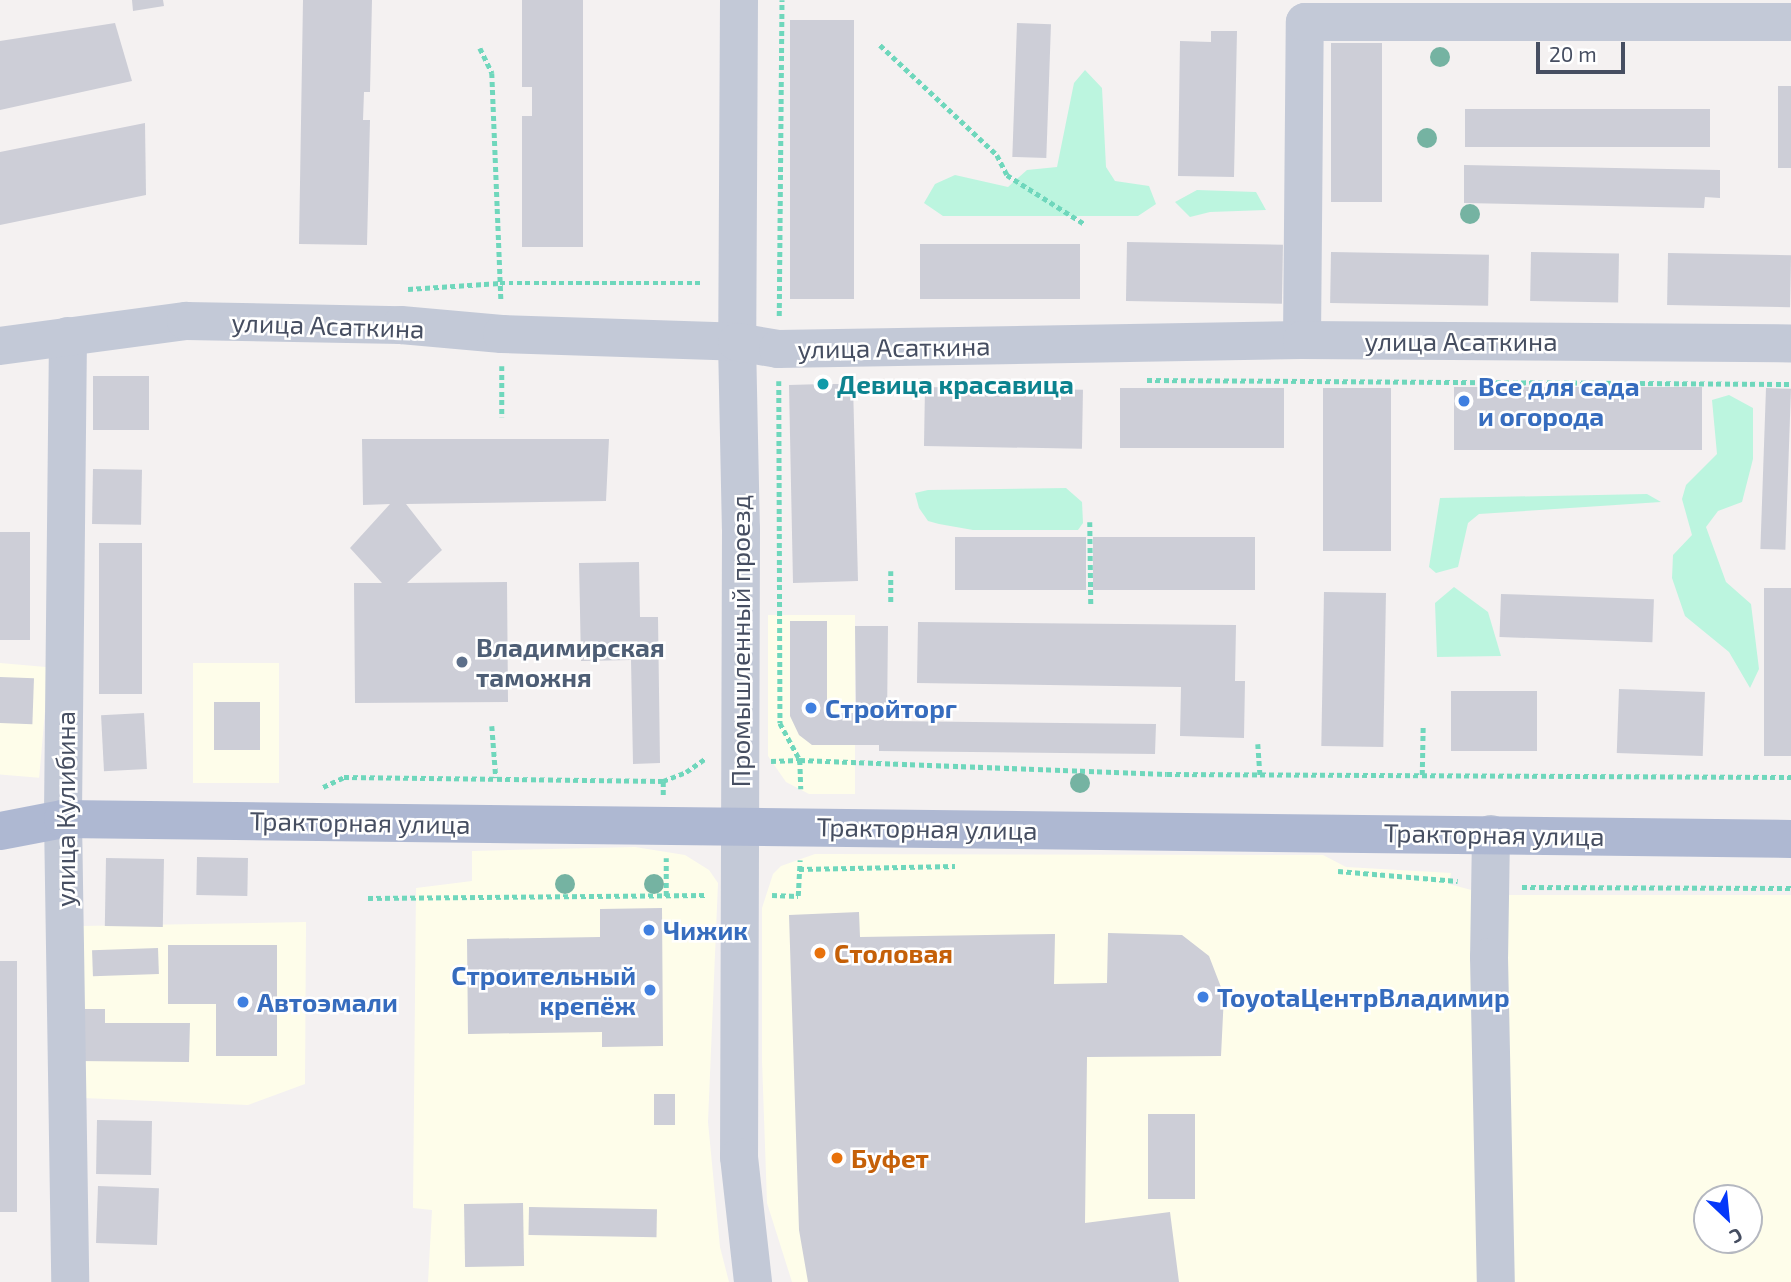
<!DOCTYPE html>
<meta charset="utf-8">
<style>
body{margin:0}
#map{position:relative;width:1791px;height:1282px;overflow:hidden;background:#f4f1f1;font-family:"Exo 2",sans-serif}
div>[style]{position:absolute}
.commercial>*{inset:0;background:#fefdea;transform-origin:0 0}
.green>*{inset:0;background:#bcf5df}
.building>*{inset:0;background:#cdced7;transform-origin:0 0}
.path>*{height:4.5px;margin-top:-2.25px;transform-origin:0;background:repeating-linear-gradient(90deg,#6fd7bc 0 5px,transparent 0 8.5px)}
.minor>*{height:38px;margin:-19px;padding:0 19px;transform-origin:19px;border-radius:19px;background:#c3c9d7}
.major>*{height:38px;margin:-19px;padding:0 19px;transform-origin:19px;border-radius:19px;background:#aeb8d2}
.trees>*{width:20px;height:20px;margin:-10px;border-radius:50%;background:#75b3a2}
.dots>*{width:19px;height:19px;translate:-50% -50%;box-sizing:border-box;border:4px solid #fff;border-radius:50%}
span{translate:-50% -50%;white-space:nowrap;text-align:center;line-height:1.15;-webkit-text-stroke:5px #fff;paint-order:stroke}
.street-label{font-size:26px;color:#464e61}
.culture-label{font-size:26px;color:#0d838f;font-weight:700}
.left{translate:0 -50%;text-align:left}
.shop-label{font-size:26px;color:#366cbe;font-weight:700}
.right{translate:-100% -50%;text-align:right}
.service-label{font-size:26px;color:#4e5e75;font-weight:700}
.food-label{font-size:26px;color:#c56008;font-weight:700}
.north{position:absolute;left:1693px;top:1184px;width:70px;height:70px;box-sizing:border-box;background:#fff;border:2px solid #b5b8c0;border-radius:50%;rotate:154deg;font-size:19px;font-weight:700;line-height:28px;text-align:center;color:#464e61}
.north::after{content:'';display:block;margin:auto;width:24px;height:32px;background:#0538fa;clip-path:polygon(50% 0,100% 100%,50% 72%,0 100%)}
.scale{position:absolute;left:1536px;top:42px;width:89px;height:32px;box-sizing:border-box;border:4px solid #464e61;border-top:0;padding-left:9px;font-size:21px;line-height:24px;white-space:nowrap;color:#464e61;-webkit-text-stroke:5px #fff;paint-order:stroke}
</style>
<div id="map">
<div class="commercial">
<div style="clip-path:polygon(768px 615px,855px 615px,855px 794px,809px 794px,786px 782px,768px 756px)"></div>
<div style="left:0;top:663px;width:49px;height:111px;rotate:5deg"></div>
<div style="left:279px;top:663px;width:120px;height:86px;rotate:90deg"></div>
<div style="clip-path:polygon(635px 847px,685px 855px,709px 870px,718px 883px,708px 1122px,720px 1247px,729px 1282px,428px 1282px,432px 1210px,413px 1208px,416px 888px,472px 881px,472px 851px)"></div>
<div style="clip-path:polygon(evenodd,815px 854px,1323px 855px,1346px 867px,1451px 873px,1449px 884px,1490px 895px,1791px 895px,1791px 1282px,792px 1282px,767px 1203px,762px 1061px,762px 908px,773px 874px,781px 866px,815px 854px,1707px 1198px,1749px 1198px,1749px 1240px,1707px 1240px,1707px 1198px)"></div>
<div style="clip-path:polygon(306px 922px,305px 1084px,248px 1105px,83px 1098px,81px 926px)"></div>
</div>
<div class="green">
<div style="clip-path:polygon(1085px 70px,1102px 88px,1106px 167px,1115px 181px,1149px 186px,1156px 204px,1138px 216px,943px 216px,924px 203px,935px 184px,955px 175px,1008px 187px,1027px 170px,1057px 167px,1074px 83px)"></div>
<div style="clip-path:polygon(1197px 190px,1256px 192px,1266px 210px,1210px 212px,1190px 217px,1175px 202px)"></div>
<div style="clip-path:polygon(1729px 395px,1753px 408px,1753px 459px,1742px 502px,1718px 511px,1706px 527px,1726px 582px,1751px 604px,1759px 669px,1750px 688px,1729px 652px,1685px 616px,1672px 578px,1673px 555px,1692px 535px,1682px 499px,1686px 485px,1717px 454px,1712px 400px)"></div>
<div style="clip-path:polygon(1066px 488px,1082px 502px,1083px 523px,1078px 530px,973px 530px,939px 524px,928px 521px,919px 508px,915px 493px,928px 490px)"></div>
<div style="clip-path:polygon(1647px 494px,1661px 502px,1479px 514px,1468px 523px,1458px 567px,1436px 573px,1429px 567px,1440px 498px)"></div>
<div style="clip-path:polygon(1454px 587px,1488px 612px,1501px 656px,1437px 657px,1435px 603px)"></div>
</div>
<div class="building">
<div style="clip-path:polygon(132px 0,163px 0,164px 6px,133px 11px)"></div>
<div style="clip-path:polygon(303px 0,372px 0,370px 92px,364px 92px,363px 120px,370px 120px,367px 245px,299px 244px)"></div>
<div style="clip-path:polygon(522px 0,583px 0,583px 247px,522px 247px,522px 116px,532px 116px,532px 87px,522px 87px)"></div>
<div style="left:790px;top:20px;width:64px;height:279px"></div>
<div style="clip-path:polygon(115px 23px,132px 81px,0 110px,0 41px)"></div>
<div style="left:1017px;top:23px;width:34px;height:134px;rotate:2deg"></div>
<div style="clip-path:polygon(1211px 31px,1237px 31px,1234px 177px,1178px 176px,1180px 41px,1211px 42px)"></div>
<div style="left:1331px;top:43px;width:51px;height:159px"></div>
<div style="left:1778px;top:86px;width:13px;height:82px"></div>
<div style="left:1465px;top:109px;width:245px;height:38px"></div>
<div style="clip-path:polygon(145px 123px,146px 195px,0 225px,0 152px)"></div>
<div style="clip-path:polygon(1464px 165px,1720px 170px,1720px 198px,1705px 197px,1704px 208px,1464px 203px)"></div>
<div style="left:1127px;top:242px;width:156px;height:59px;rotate:1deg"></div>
<div style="left:920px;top:244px;width:160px;height:55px"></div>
<div style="left:1331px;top:252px;width:158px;height:51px;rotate:1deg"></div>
<div style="left:1531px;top:252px;width:88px;height:49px;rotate:1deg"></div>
<div style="left:1668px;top:253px;width:123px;height:52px;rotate:1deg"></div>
<div style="left:93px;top:376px;width:56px;height:54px"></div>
<div style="clip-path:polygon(823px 384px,853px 384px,858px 581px,793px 583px,789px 385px)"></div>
<div style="left:925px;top:387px;width:158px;height:59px;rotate:1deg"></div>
<div style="left:1454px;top:387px;width:248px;height:63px"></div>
<div style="left:1120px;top:388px;width:164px;height:60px"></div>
<div style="left:1323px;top:388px;width:68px;height:163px"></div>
<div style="left:1766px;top:388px;width:25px;height:161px;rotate:2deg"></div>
<div style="clip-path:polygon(362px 439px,609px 439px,606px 501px,406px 504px,442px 550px,407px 583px,507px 582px,508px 702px,355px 703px,354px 583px,382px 583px,350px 548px,390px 504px,363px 505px)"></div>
<div style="left:93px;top:469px;width:49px;height:55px;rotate:1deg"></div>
<div style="left:0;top:532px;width:30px;height:108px"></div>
<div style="left:1086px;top:537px;width:53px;height:131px;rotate:90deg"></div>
<div style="left:1093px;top:537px;width:162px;height:53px"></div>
<div style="left:99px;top:543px;width:43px;height:151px"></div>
<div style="clip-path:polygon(639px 562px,640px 617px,658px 617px,660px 763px,633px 764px,631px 660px,581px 661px,579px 563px)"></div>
<div style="left:1764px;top:588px;width:27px;height:168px"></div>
<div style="left:1324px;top:592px;width:62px;height:154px;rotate:1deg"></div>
<div style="left:1501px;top:594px;width:153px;height:43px;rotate:2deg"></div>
<div style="clip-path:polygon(790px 621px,827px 621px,827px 713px,856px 713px,855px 626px,888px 626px,887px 721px,1156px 724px,1155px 754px,879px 751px,879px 745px,812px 745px,799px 735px,790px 716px)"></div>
<div style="clip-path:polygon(918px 622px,1236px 625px,1235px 681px,1245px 681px,1244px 738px,1180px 736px,1181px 687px,917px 683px)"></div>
<div style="left:0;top:677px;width:34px;height:46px;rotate:2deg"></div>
<div style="left:1619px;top:689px;width:86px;height:64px;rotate:2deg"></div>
<div style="left:1451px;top:691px;width:86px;height:60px"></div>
<div style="left:260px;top:702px;width:48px;height:46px;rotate:90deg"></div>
<div style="left:144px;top:713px;width:56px;height:43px;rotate:87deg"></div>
<div style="left:197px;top:857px;width:51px;height:38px;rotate:1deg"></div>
<div style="left:106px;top:858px;width:58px;height:68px;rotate:1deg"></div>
<div style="clip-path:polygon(662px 908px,663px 1046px,602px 1047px,602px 1032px,468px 1034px,467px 939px,600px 937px,600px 909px)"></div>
<div style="clip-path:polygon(859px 912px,860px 937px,1055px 934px,1054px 984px,1107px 983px,1108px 933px,1182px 935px,1209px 956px,1224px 995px,1221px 1056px,1087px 1057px,1085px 1223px,1170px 1212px,1179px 1282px,808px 1282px,799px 1230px,789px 915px)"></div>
<div style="clip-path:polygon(168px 945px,277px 945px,277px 1056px,216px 1056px,216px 1004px,168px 1004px)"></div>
<div style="left:158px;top:948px;width:26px;height:66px;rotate:88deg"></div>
<div style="left:0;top:961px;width:17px;height:251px"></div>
<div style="clip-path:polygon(77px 1009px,105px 1009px,105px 1023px,190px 1023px,189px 1062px,76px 1061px)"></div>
<div style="left:654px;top:1094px;width:21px;height:31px"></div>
<div style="left:1148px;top:1114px;width:47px;height:85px"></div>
<div style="left:97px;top:1120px;width:55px;height:54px;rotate:1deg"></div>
<div style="left:98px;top:1186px;width:61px;height:57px;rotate:2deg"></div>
<div style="left:523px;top:1203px;width:63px;height:59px;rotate:89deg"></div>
<div style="left:529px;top:1207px;width:128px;height:28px;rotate:1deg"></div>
</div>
<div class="path">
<div style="left:880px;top:45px;width:161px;rotate:43.2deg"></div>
<div style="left:997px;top:155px;width:22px;rotate:63deg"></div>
<div style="left:1007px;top:175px;width:93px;rotate:32.3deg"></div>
<div style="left:480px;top:48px;width:28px;rotate:64deg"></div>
<div style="left:492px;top:73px;width:228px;rotate:87.7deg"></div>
<div style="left:408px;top:289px;width:92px;rotate:-3.7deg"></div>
<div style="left:500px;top:283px;width:204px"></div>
<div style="left:779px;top:316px;width:316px;rotate:-89.5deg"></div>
<div style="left:502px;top:366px;width:51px;rotate:90deg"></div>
<div style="left:1147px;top:380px;width:644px;rotate:0.36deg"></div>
<div style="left:779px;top:381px;width:342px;rotate:89.8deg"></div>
<div style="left:780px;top:723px;width:42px;rotate:61.6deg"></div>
<div style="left:800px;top:760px;width:367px;rotate:2.2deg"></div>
<div style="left:1167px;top:774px;width:624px;rotate:0.28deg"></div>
<div style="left:1090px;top:522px;width:83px;rotate:89.3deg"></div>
<div style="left:891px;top:571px;width:31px;rotate:90deg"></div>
<div style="left:492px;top:726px;width:52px;rotate:85.6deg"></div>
<div style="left:1258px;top:744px;width:31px;rotate:86deg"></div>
<div style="left:771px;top:761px;width:29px;rotate:-2deg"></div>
<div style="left:800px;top:760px;width:29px;rotate:88deg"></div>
<div style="left:1422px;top:775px;width:51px;rotate:-88.9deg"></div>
<div style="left:323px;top:787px;width:23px;rotate:-25deg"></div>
<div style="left:344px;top:777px;width:319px;rotate:0.7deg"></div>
<div style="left:663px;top:795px;width:14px;rotate:-90deg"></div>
<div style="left:663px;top:781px;width:25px;rotate:-21deg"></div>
<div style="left:686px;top:772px;width:24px;rotate:-35deg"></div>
<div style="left:799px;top:869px;width:156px;rotate:-1.1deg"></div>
<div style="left:1338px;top:871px;width:120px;rotate:4.8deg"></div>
<div style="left:1522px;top:887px;width:269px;rotate:0.2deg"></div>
<div style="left:772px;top:895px;width:26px;rotate:2deg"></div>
<div style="left:798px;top:896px;width:36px;rotate:-87deg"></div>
<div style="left:666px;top:896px;width:38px;rotate:-90deg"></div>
<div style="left:368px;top:898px;width:338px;rotate:-0.5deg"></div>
</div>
<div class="minor">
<div style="left:739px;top:0;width:342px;rotate:90.3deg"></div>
<div style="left:737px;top:342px;width:187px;rotate:88.8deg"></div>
<div style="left:741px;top:529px;width:628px;rotate:90.18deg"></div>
<div style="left:739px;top:1157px;width:126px;rotate:83.6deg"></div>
<div style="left:68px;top:336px;width:483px;rotate:90.6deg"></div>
<div style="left:63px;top:819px;width:463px;rotate:89.1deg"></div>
<div style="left:1302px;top:340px;width:318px;rotate:-89.5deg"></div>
<div style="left:1305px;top:22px;width:486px"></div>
<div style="left:0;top:346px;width:188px;rotate:-7.7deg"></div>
<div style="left:186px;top:321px;width:215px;rotate:1.1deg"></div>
<div style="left:401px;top:325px;width:101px;rotate:5.1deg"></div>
<div style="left:502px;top:334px;width:235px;rotate:1.9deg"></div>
<div style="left:737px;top:342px;width:42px;rotate:9.7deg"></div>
<div style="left:778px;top:349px;width:524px;rotate:-0.98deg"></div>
<div style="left:1302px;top:340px;width:489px;rotate:0.4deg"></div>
<div style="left:1491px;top:834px;width:123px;rotate:90.9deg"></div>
<div style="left:1489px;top:957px;width:325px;rotate:88.8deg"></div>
</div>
<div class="major">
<div style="left:0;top:831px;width:64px;rotate:-10.8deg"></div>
<div style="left:63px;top:819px;width:1728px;rotate:0.66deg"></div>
</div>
<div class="trees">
<div style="left:1440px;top:57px"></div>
<div style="left:1427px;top:138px"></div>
<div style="left:1470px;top:214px"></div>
<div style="left:1080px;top:783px"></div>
<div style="left:565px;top:884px"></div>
<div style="left:654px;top:884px"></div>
</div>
<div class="dots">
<div style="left:823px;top:384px;background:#0f9aa8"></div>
<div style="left:1464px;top:401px;background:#3f7fe0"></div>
<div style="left:462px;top:662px;background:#5c6f8a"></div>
<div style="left:811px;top:708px;background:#3f7fe0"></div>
<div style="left:649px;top:930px;background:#3f7fe0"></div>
<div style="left:820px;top:953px;background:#e8710a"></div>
<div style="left:650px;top:990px;background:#3f7fe0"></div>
<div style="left:1203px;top:997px;background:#3f7fe0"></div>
<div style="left:243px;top:1002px;background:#3f7fe0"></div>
<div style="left:837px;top:1158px;background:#e8710a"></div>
</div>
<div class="street-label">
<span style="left:328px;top:325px;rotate:2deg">улица Асаткина</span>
<span style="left:1461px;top:341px">улица Асаткина</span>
<span style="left:894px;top:347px;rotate:-1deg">улица Асаткина</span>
<span style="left:740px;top:641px;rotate:-90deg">Промышленный проезд</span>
<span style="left:65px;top:809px;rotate:-90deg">улица Кулибина</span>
<span style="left:360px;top:822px;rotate:1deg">Тракторная улица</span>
<span style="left:927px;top:828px;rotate:1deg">Тракторная улица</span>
<span style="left:1494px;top:834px;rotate:1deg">Тракторная улица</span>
</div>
<div class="culture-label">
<span class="left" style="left:837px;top:384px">Девица красавица</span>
</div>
<div class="shop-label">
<span class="left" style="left:1478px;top:401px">Все для сада<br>и огорода</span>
<span class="left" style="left:825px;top:708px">Стройторг</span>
<span class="left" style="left:663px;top:930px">Чижик</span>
<span class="right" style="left:636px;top:990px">Строительный<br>крепёж</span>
<span class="left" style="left:1217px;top:997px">ToyotaЦентрВладимир</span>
<span class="left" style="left:257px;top:1002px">Автоэмали</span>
</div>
<div class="service-label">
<span class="left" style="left:476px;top:662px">Владимирская<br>таможня</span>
</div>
<div class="food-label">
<span class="left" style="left:834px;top:953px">Столовая</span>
<span class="left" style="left:851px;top:1158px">Буфет</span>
</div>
<div class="north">С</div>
<div class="scale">20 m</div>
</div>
